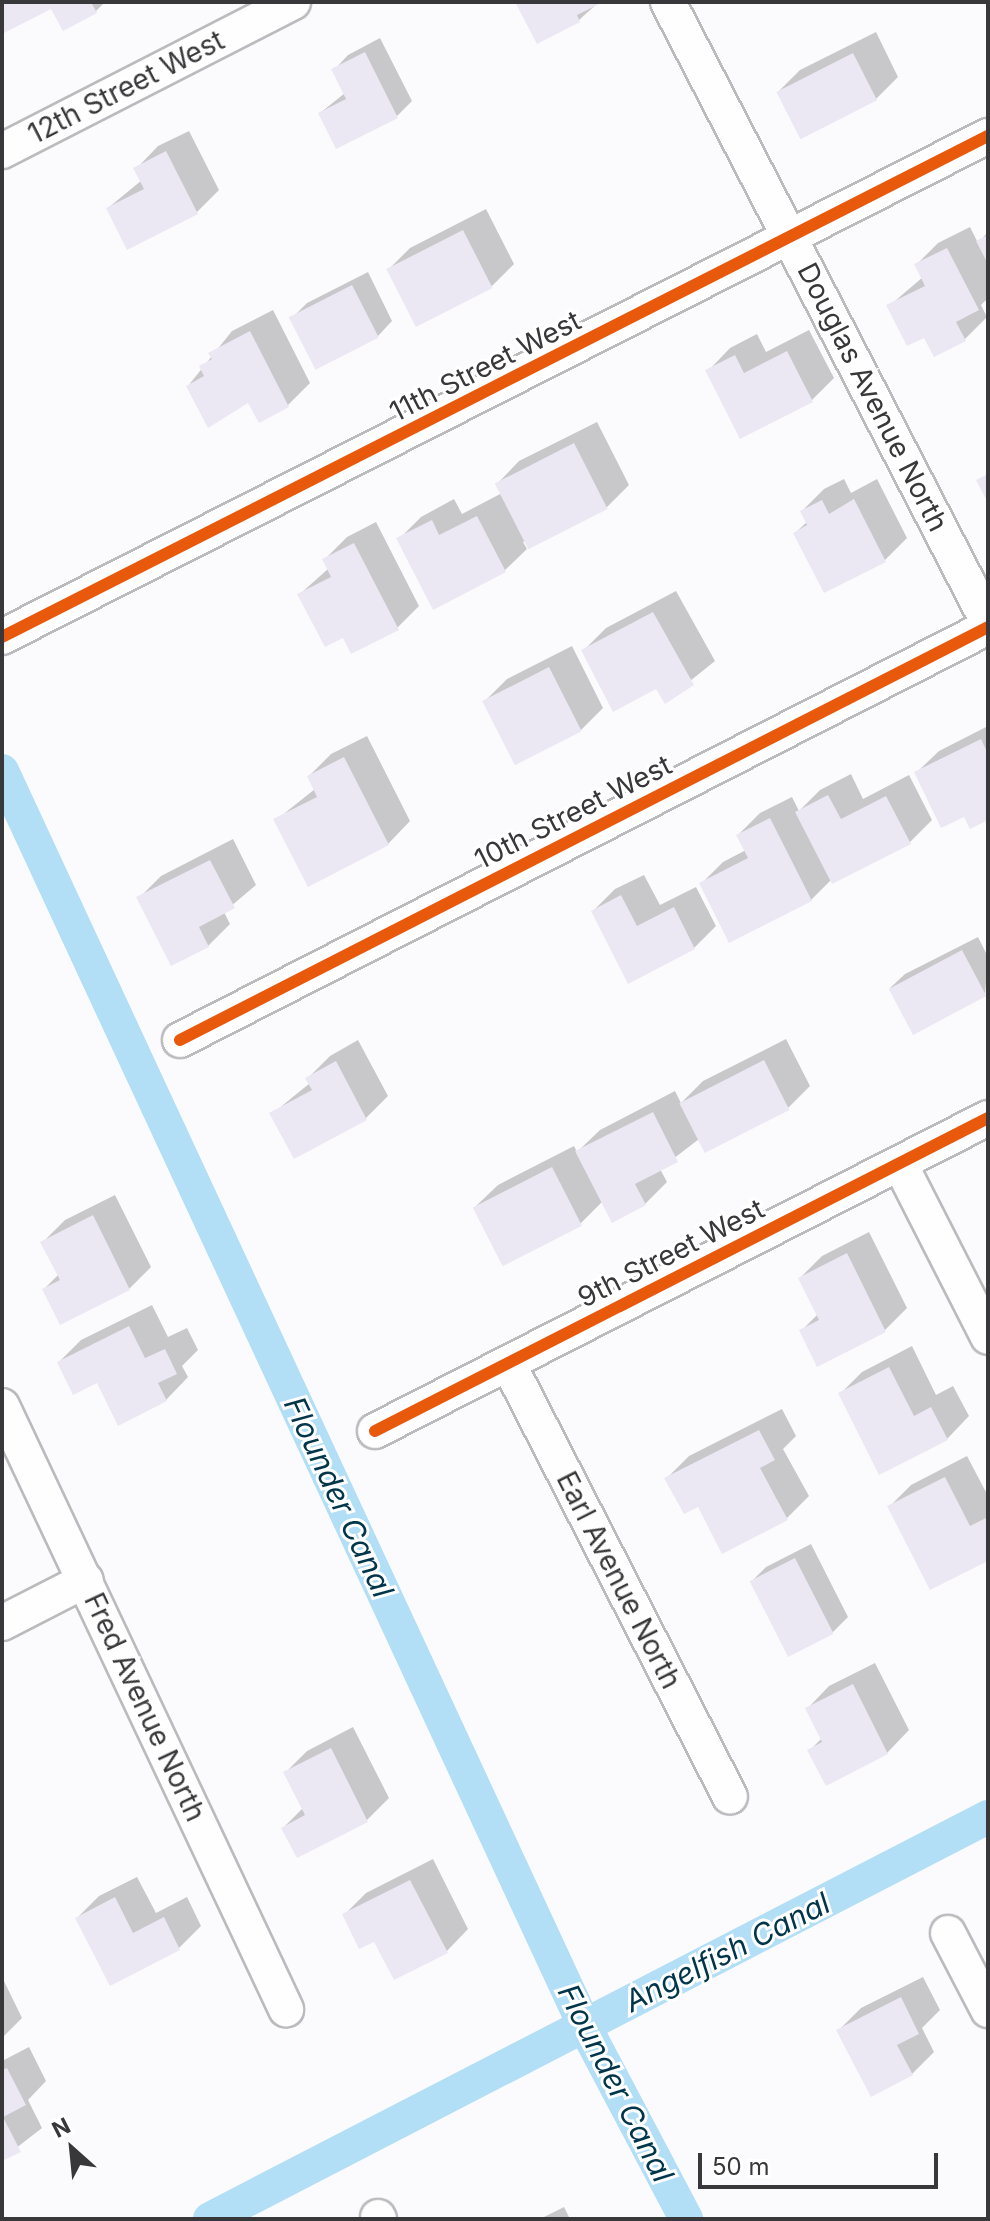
<!DOCTYPE html>
<style>
body{margin:0}
#map{position:relative;width:990px;height:2221px;overflow:hidden;background:#fbfbfe;font-family:Inter,sans-serif}
div>[style]{position:absolute}
.shadow>*{inset:0;background:#0003}
.canal>*{height:34px;margin:-17px;padding:0 17px;transform-origin:17px;border-radius:17px;background:#b2def6}
.building>*{inset:0;background:#ebe7f3;transform-origin:0 0}
.roads{filter:drop-shadow(2px 0 #bbbbbe) drop-shadow(-2px 0 #bbbbbe) drop-shadow(0 2px #bbbbbe) drop-shadow(0 -2px #bbbbbe)}
.street>*{height:34px;margin:-17px;padding:0 17px;transform-origin:17px;border-radius:17px;background:#fefeff}
.cycleway>*{height:12px;margin:-6px;padding:0 6px;transform-origin:6px;border-radius:6px;background:#e8590c}
span{translate:-50% -50%;white-space:nowrap;text-align:center;line-height:1.15;-webkit-text-stroke:6px #fff;paint-order:stroke}
.street-label{font-size:28px;color:#38383a}
.water-label{font-size:30px;color:#00354a;font-style:italic}
.frame{position:absolute;inset:0;border:4px solid #38383a;pointer-events:none}
.north{position:absolute;left:32px;top:2109px;width:80px;height:80px;-webkit-text-stroke:6px #fff;paint-order:stroke;rotate:333deg;font-size:22px;font-weight:700;line-height:32px;text-align:center;color:#38383a}
.north::after{content:'';display:block;margin:auto;width:28px;height:36px;background:#38383a;clip-path:polygon(50% 0,100% 100%,50% 72%,0 100%)}
.scale{position:absolute;left:698px;top:2153px;width:240px;height:36px;box-sizing:border-box;border:4px solid #38383a;border-top:0;padding-left:10px;font-size:24px;line-height:28px;white-space:nowrap;color:#38383a;-webkit-text-stroke:6px #fff;paint-order:stroke}
</style>
<div id="map">
<div class="shadow">
<div style="clip-path:polygon(2px 2px,105px 2px,95px 12px,52px 6px,2px 32px)"></div>
<div style="clip-path:polygon(517px 2px,599px 2px,579px 20px)"></div>
<div style="clip-path:polygon(876px 32px,898px 77px,876px 99px,778px 92px,800px 70px)"></div>
<div style="clip-path:polygon(380px 38px,412px 101px,397px 116px,337px 147px,320px 113px,345px 93px,334px 70px,348px 55px)"></div>
<div style="clip-path:polygon(189px 131px,219px 190px,197px 212px,128px 247px,108px 208px,142px 180px,136px 169px,158px 146px)"></div>
<div style="clip-path:polygon(486px 209px,514px 264px,492px 286px,388px 270px,410px 248px)"></div>
<div style="clip-path:polygon(970px 227px,978px 243px,988px 232px,988px 298px,981px 305px,987px 317px,965px 339px,925px 335px,889px 306px,923px 277px,916px 265px,938px 243px)"></div>
<div style="clip-path:polygon(368px 272px,392px 321px,378px 336px,292px 318px,307px 303px)"></div>
<div style="clip-path:polygon(273px 310px,310px 383px,288px 405px,188px 386px,232px 331px)"></div>
<div style="clip-path:polygon(809px 330px,834px 378px,812px 400px,708px 371px,730px 348px,757px 334px,766px 352px)"></div>
<div style="clip-path:polygon(597px 422px,629px 485px,607px 507px,523px 542px,527px 549px,504px 571px,399px 539px,421px 517px,454px 499px,462px 514px,502px 493px,497px 484px,519px 461px)"></div>
<div style="clip-path:polygon(844px 479px,851px 493px,877px 479px,907px 538px,885px 560px,825px 591px,795px 533px,808px 521px,802px 511px,824px 489px)"></div>
<div style="clip-path:polygon(376px 522px,419px 606px,397px 628px,344px 635px,300px 594px,329px 568px,325px 559px,347px 537px)"></div>
<div style="clip-path:polygon(676px 591px,715px 661px,665px 701px,656px 686px,584px 650px,606px 628px)"></div>
<div style="clip-path:polygon(572px 646px,603px 708px,581px 730px,485px 701px,507px 679px)"></div>
<div style="clip-path:polygon(988px 726px,988px 818px,965px 815px,916px 773px,939px 751px)"></div>
<div style="clip-path:polygon(367px 736px,410px 821px,388px 844px,308px 884px,276px 820px,315px 789px,309px 776px,331px 754px)"></div>
<div style="clip-path:polygon(851px 774px,863px 799px,909px 775px,932px 820px,910px 842px,832px 879px,811px 900px,701px 884px,723px 862px,746px 850px,738px 835px,760px 813px,792px 797px,799px 811px,820px 790px)"></div>
<div style="clip-path:polygon(233px 839px,256px 885px,224px 912px,230px 924px,208px 946px,139px 898px,161px 876px)"></div>
<div style="clip-path:polygon(644px 875px,660px 905px,696px 887px,716px 926px,694px 948px,593px 911px,615px 889px)"></div>
<div style="clip-path:polygon(978px 937px,988px 957px,985px 995px,890px 988px,905px 974px)"></div>
<div style="clip-path:polygon(786px 1039px,810px 1086px,788px 1108px,705px 1150px,699px 1139px,660px 1169px,667px 1182px,645px 1204px,603px 1201px,580px 1224px,475px 1207px,498px 1185px,574px 1146px,577px 1152px,600px 1130px,675px 1091px,681px 1103px,703px 1081px)"></div>
<div style="clip-path:polygon(358px 1040px,388px 1096px,366px 1118px,295px 1157px,272px 1114px,310px 1083px,308px 1078px,330px 1056px)"></div>
<div style="clip-path:polygon(115px 1195px,151px 1267px,129px 1289px,44px 1289px,59px 1274px,43px 1242px,65px 1220px)"></div>
<div style="clip-path:polygon(869px 1232px,907px 1308px,885px 1330px,818px 1364px,801px 1331px,818px 1314px,800px 1278px,822px 1256px)"></div>
<div style="clip-path:polygon(152px 1305px,168px 1337px,187px 1328px,198px 1350px,182px 1366px,188px 1377px,166px 1400px,59px 1362px,81px 1340px)"></div>
<div style="clip-path:polygon(912px 1346px,936px 1395px,953px 1386px,969px 1416px,947px 1439px,840px 1394px,862px 1372px)"></div>
<div style="clip-path:polygon(782px 1409px,796px 1436px,783px 1449px,809px 1496px,787px 1518px,723px 1551px,699px 1505px,667px 1478px,689px 1456px)"></div>
<div style="clip-path:polygon(967px 1456px,988px 1496px,988px 1558px,889px 1507px,911px 1485px)"></div>
<div style="clip-path:polygon(811px 1544px,848px 1617px,833px 1632px,751px 1582px,766px 1567px)"></div>
<div style="clip-path:polygon(875px 1663px,909px 1730px,887px 1753px,810px 1750px,822px 1738px,807px 1709px,829px 1686px)"></div>
<div style="clip-path:polygon(353px 1727px,389px 1798px,367px 1820px,297px 1856px,283px 1828px,303px 1808px,285px 1773px,307px 1751px)"></div>
<div style="clip-path:polygon(433px 1859px,468px 1929px,446px 1952px,375px 1939px,344px 1915px,366px 1893px)"></div>
<div style="clip-path:polygon(137px 1877px,156px 1913px,187px 1897px,201px 1926px,179px 1948px,110px 1983px,77px 1918px,99px 1896px)"></div>
<div style="clip-path:polygon(2px 1977px,22px 2018px,2px 2038px)"></div>
<div style="clip-path:polygon(923px 1977px,940px 2010px,922px 2028px,934px 2052px,912px 2074px,839px 2030px,861px 2008px)"></div>
<div style="clip-path:polygon(29px 2047px,46px 2081px,28px 2100px,42px 2128px,2px 2159px,2px 2061px)"></div>
<div style="clip-path:polygon(564px 2207px,570px 2219px,540px 2219px)"></div>
</div>
<div class="canal">
<div style="left:2px;top:771px;width:1387px;rotate:65.1deg"></div>
<div style="left:586px;top:2029px;width:215px;rotate:62.2deg"></div>
<div style="left:210px;top:2219px;width:876px;rotate:-27.33deg"></div>
</div>
<div class="building">
<div style="clip-path:polygon(2px 2px,91px 2px,97px 13px,63px 31px,51px 9px,2px 34px)"></div>
<div style="clip-path:polygon(515px 2px,603px 2px,577px 15px,580px 22px,537px 44px)"></div>
<div style="clip-path:polygon(365px 52px,398px 118px,336px 149px,318px 113px,346px 99px,331px 69px)"></div>
<div style="left:853px;top:53px;width:53px;height:86px;rotate:63deg"></div>
<div style="clip-path:polygon(166px 151px,198px 214px,127px 250px,106px 208px,144px 189px,133px 168px)"></div>
<div style="left:463px;top:230px;width:65px;height:86px;rotate:63deg"></div>
<div style="clip-path:polygon(988px 235px,988px 264px,976px 241px)"></div>
<div style="clip-path:polygon(947px 248px,979px 310px,956px 322px,966px 341px,934px 357px,924px 338px,907px 346px,886px 305px,925px 286px,914px 264px)"></div>
<div style="left:352px;top:285px;width:59px;height:71px;rotate:63deg"></div>
<div style="clip-path:polygon(250px 331px,289px 407px,259px 423px,248px 403px,208px 428px,186px 386px,204px 376px,199px 366px,212px 359px,208px 353px)"></div>
<div style="clip-path:polygon(787px 351px,813px 402px,740px 439px,705px 370px,735px 355px,744px 373px)"></div>
<div style="left:574px;top:443px;width:74px;height:89px;rotate:63deg"></div>
<div style="clip-path:polygon(988px 474px,988px 503px,976px 480px)"></div>
<div style="clip-path:polygon(854px 499px,886px 562px,824px 593px,793px 533px,807px 525px,800px 511px,822px 500px,829px 514px)"></div>
<div style="clip-path:polygon(477px 516px,506px 572px,433px 610px,396px 538px,432px 520px,439px 535px)"></div>
<div style="clip-path:polygon(354px 543px,399px 630px,351px 654px,343px 638px,325px 647px,297px 594px,331px 577px,322px 559px)"></div>
<div style="clip-path:polygon(653px 612px,694px 685px,665px 704px,656px 689px,613px 712px,581px 650px)"></div>
<div style="left:549px;top:667px;width:72px;height:75px;rotate:63deg"></div>
<div style="clip-path:polygon(981px 739px,988px 754px,988px 820px,970px 829px,964px 817px,941px 828px,914px 772px)"></div>
<div style="clip-path:polygon(344px 757px,389px 845px,308px 887px,273px 819px,317px 797px,307px 776px)"></div>
<div style="clip-path:polygon(828px 795px,841px 819px,886px 796px,911px 844px,832px 884px,795px 812px)"></div>
<div style="clip-path:polygon(770px 818px,812px 901px,729px 943px,699px 883px,748px 858px,736px 835px)"></div>
<div style="clip-path:polygon(210px 860px,235px 908px,199px 927px,209px 947px,171px 966px,136px 897px)"></div>
<div style="clip-path:polygon(621px 895px,637px 926px,674px 907px,695px 949px,628px 984px,591px 911px)"></div>
<div style="left:962px;top:950px;width:52px;height:83px;rotate:62deg"></div>
<div style="left:764px;top:1060px;width:56px;height:95px;rotate:63deg"></div>
<div style="clip-path:polygon(336px 1061px,367px 1120px,294px 1159px,269px 1113px,312px 1090px,305px 1078px)"></div>
<div style="clip-path:polygon(653px 1112px,678px 1162px,635px 1184px,646px 1205px,612px 1223px,575px 1151px)"></div>
<div style="left:552px;top:1167px;width:66px;height:89px;rotate:63deg"></div>
<div style="clip-path:polygon(93px 1215px,130px 1290px,60px 1325px,42px 1289px,60px 1280px,40px 1242px)"></div>
<div style="clip-path:polygon(847px 1253px,886px 1332px,817px 1367px,799px 1330px,819px 1320px,798px 1278px)"></div>
<div style="clip-path:polygon(129px 1326px,145px 1358px,165px 1349px,177px 1374px,158px 1383px,167px 1401px,118px 1426px,97px 1383px,73px 1395px,57px 1362px)"></div>
<div style="clip-path:polygon(889px 1367px,914px 1416px,931px 1407px,948px 1440px,879px 1475px,838px 1393px)"></div>
<div style="clip-path:polygon(759px 1430px,775px 1460px,760px 1468px,788px 1520px,722px 1554px,698px 1507px,684px 1514px,664px 1478px)"></div>
<div style="clip-path:polygon(945px 1477px,970px 1526px,988px 1517px,988px 1561px,930px 1590px,887px 1506px)"></div>
<div style="left:795px;top:1558px;width:85px;height:51px;rotate:63deg"></div>
<div style="clip-path:polygon(853px 1684px,888px 1754px,826px 1786px,807px 1750px,822px 1742px,805px 1708px)"></div>
<div style="clip-path:polygon(331px 1748px,368px 1822px,297px 1858px,281px 1828px,305px 1815px,283px 1772px)"></div>
<div style="clip-path:polygon(410px 1880px,448px 1953px,394px 1980px,374px 1942px,359px 1949px,342px 1914px)"></div>
<div style="clip-path:polygon(115px 1897px,133px 1933px,164px 1917px,180px 1950px,110px 1986px,75px 1918px)"></div>
<div style="clip-path:polygon(901px 1997px,919px 2034px,897px 2045px,913px 2075px,871px 2097px,836px 2030px)"></div>
<div style="clip-path:polygon(7px 2068px,26px 2105px,3px 2117px,21px 2152px,2px 2161px,2px 2070px)"></div>
</div>
<div class="roads">
<div class="street">
<div style="left:668px;top:2px;width:698px;rotate:62.7deg"></div>
<div style="left:2px;top:151px;width:327px;rotate:-27.1deg"></div>
<div style="left:2px;top:637px;width:1106px;rotate:-26.94deg"></div>
<div style="left:180px;top:1040px;width:907px;rotate:-27.07deg"></div>
<div style="left:900px;top:1164px;width:194px;rotate:63deg"></div>
<div style="left:508px;top:1363px;width:487px;rotate:62.9deg"></div>
<div style="left:2px;top:1406px;width:667px;rotate:64.78deg"></div>
<div style="left:375px;top:1431px;width:688px;rotate:-27.05deg"></div>
<div style="left:2px;top:1623px;width:94px;rotate:-27.1deg"></div>
<div style="left:948px;top:1933px;width:87px;rotate:62.5deg"></div>
<div style="left:378px;top:2217px;width:2px;rotate:63deg"></div>
</div>
</div>
<div class="cycleway">
<div style="left:2px;top:637px;width:1106px;rotate:-26.94deg"></div>
<div style="left:180px;top:1040px;width:907px;rotate:-27.07deg"></div>
<div style="left:375px;top:1431px;width:688px;rotate:-27.05deg"></div>
</div>
<div class="street-label">
<span style="left:126px;top:87px;rotate:-27deg">12th Street West</span>
<span style="left:485px;top:366px;rotate:-27deg">11th Street West</span>
<span style="left:873px;top:397px;rotate:63deg">Douglas Avenue North</span>
<span style="left:573px;top:812px;rotate:-27deg">10th Street West</span>
<span style="left:671px;top:1253px;rotate:-27deg">9th Street West</span>
<span style="left:619px;top:1580px;rotate:63deg">Earl Avenue North</span>
<span style="left:145px;top:1707px;rotate:65deg">Fred Avenue North</span>
</div>
<div class="water-label">
<span style="left:339px;top:1497px;rotate:65deg">Flounder Canal</span>
<span style="left:727px;top:1952px;rotate:-27deg">Angelfish Canal</span>
<span style="left:616px;top:2083px;rotate:63deg">Flounder Canal</span>
</div>
<div class="frame"></div>
<div class="north">N</div>
<div class="scale">50 m</div>
</div>
